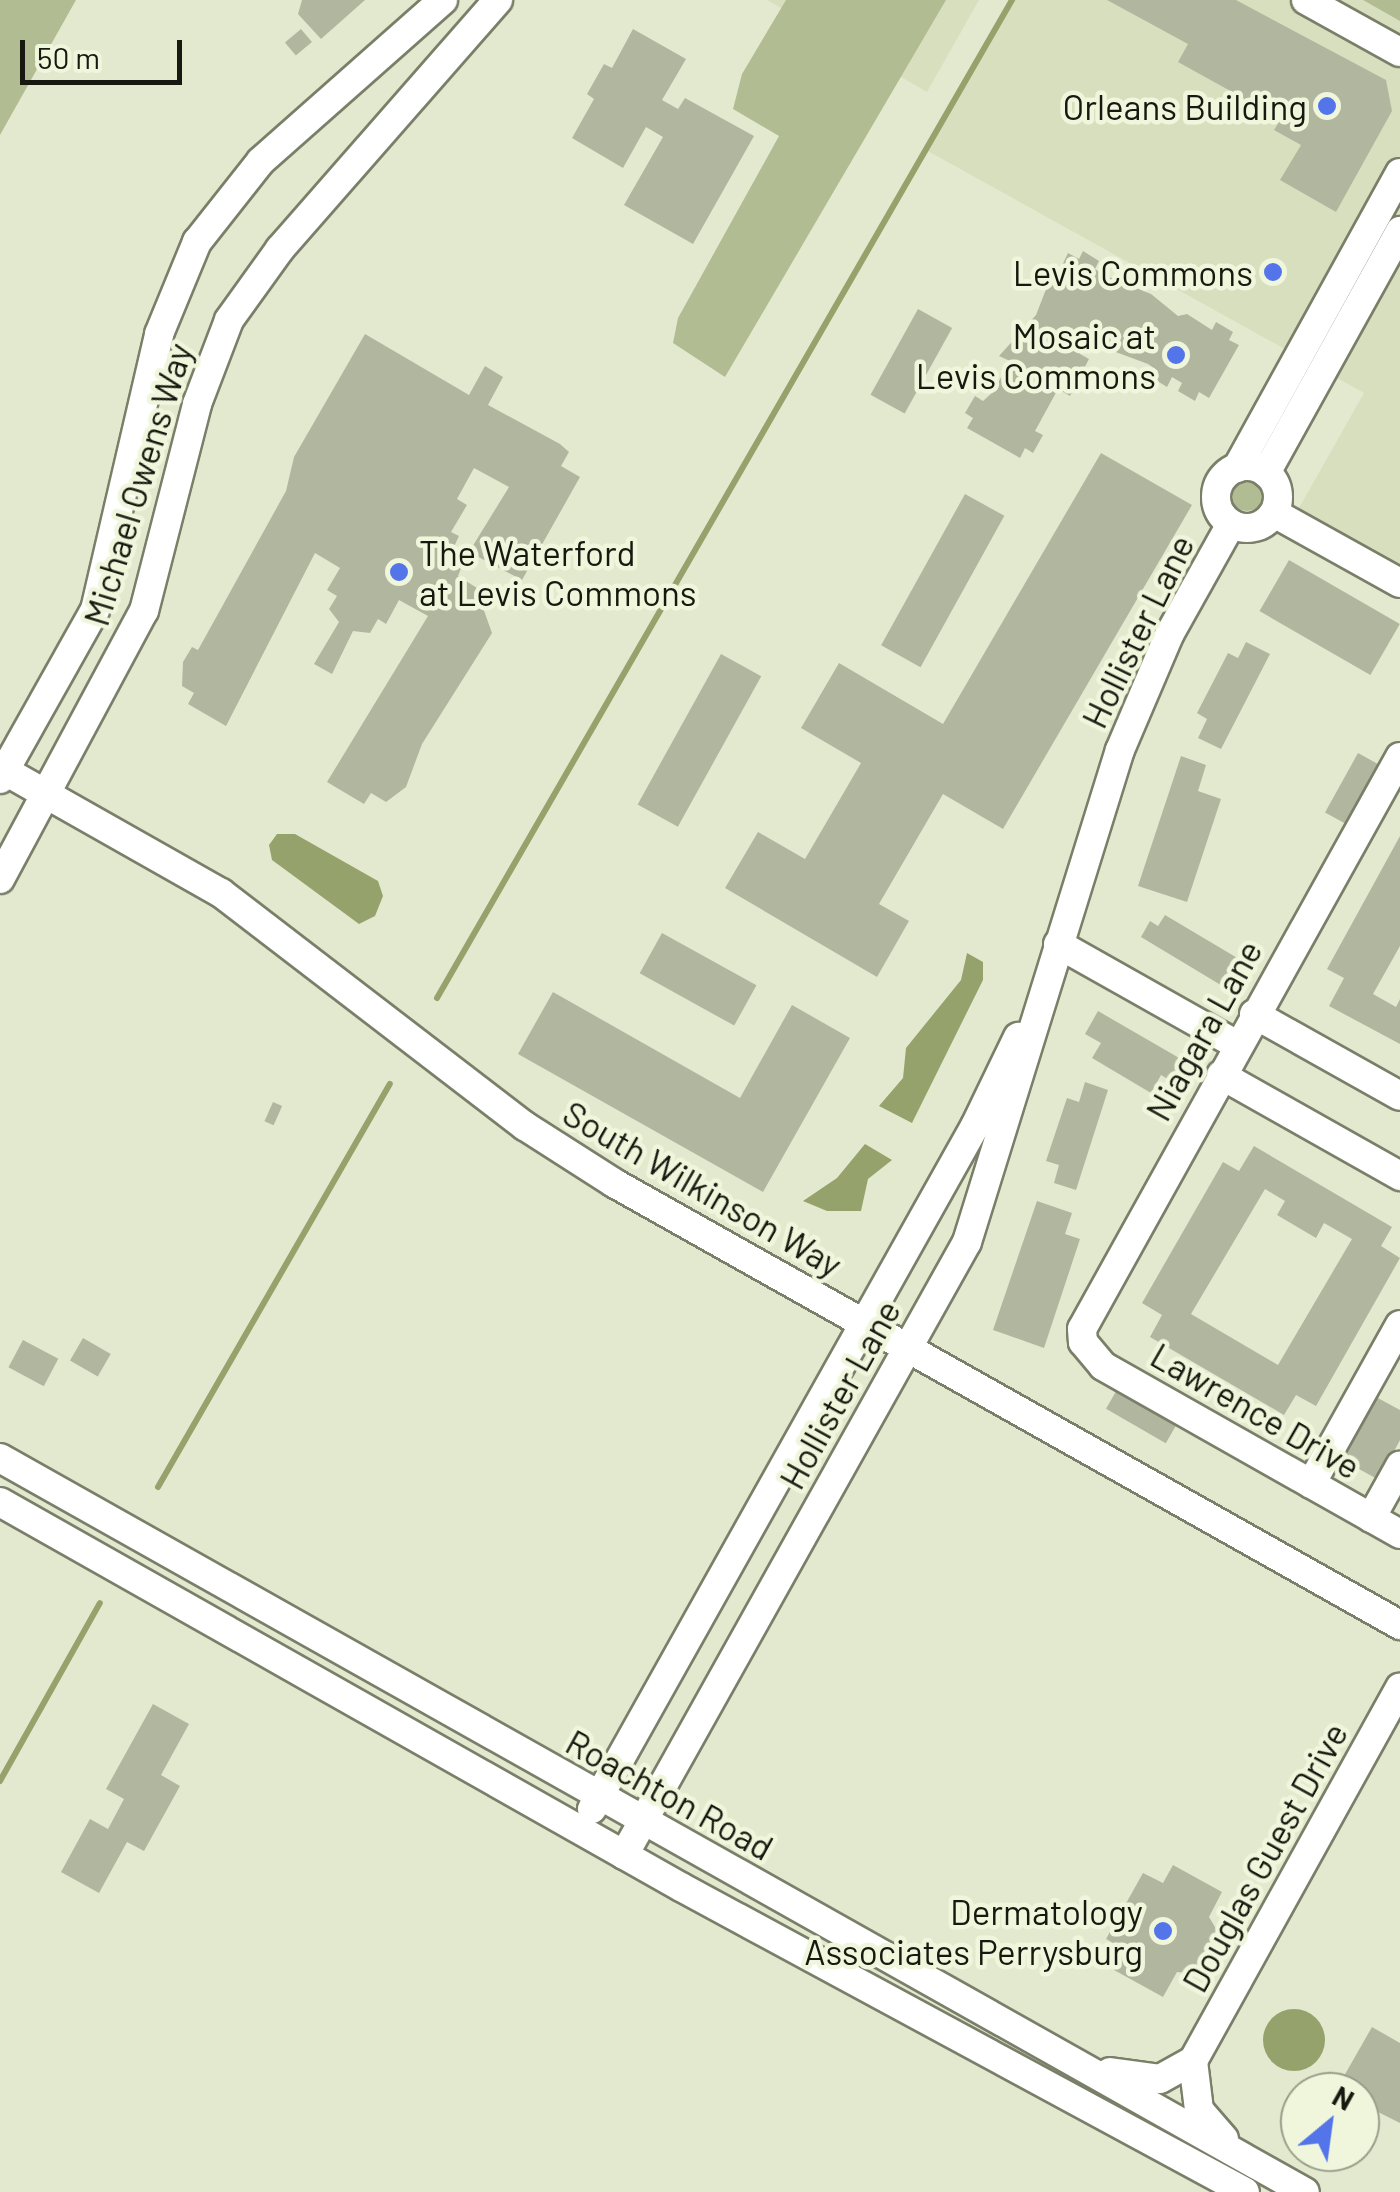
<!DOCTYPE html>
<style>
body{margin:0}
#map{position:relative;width:1400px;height:2192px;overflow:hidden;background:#e3e9cf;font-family:Barlow,sans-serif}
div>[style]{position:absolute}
.built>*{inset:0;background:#d7dfbf}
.green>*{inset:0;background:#b2bc92}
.round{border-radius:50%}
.water>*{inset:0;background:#96a26b}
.stream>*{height:6px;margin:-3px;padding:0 3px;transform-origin:3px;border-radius:3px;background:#96a26b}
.building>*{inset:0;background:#b1b79f;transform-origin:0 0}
.roads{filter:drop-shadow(2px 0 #797f68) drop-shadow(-2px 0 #797f68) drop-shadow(0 2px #797f68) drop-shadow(0 -2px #797f68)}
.minor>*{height:28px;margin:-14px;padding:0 14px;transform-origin:14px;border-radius:14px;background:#fff}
.minor>.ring{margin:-14px;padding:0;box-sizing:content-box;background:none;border:28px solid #fff;border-radius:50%}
.dots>*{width:28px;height:28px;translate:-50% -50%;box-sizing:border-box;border:5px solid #f0f6dc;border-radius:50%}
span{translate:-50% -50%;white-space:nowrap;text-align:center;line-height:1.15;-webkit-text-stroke:9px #f0f6dc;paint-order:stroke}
.poi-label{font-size:35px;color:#171910}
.right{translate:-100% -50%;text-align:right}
.left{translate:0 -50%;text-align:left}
.street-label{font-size:35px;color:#171910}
.north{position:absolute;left:1280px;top:2072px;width:100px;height:100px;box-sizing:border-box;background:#f0f6dc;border:2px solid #999e8a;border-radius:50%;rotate:29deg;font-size:28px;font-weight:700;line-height:40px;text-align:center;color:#171910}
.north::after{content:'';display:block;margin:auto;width:35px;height:45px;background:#5375e9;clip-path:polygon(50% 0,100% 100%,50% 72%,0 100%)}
.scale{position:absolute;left:20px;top:40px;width:162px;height:45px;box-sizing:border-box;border:5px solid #171910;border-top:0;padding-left:12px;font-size:30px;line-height:35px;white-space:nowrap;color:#171910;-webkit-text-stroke:8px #f0f6dc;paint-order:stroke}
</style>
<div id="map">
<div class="built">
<div style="clip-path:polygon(767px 0,979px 0,927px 92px)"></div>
<div style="clip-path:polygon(1012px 0,1400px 0,1400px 583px,1291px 522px,1364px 393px,926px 150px)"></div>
</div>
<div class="green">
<div style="clip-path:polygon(0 0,76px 0,0 135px)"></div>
<div style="clip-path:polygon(786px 0,946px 0,725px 377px,673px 343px,678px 318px,779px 136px,733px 109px,742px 74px)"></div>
<div style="clip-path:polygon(1363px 0,1400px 0,1400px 21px)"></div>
<div class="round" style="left:1231px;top:479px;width:32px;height:32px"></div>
</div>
<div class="water">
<div style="clip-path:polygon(277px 834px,295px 834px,378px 881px,383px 896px,375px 916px,359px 924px,272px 860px,269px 845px)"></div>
<div style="clip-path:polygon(967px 953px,983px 962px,983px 980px,912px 1123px,879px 1106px,903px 1078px,906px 1048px,961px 980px)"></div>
<div style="clip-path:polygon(865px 1144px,892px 1160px,868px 1179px,861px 1211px,827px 1211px,803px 1201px,837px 1178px)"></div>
<div class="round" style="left:1263px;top:2009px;width:62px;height:62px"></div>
</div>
<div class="stream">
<div style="left:437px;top:998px;width:1152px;rotate:-60.05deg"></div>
<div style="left:158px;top:1487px;width:465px;rotate:-60.1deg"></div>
<div style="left:0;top:1781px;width:204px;rotate:-60.7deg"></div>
</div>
<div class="building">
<div style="clip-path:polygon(302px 0,365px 0,321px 39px,298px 14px)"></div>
<div style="clip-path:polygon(1107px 0,1236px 0,1386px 80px,1392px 111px,1336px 212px,1280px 180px,1301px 145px,1274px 130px,1281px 119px,1178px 62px,1188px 44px)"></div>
<div style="left:301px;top:29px;width:17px;height:21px;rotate:50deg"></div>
<div style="clip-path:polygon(633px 29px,686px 59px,662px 100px,678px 109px,685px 98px,754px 136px,693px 244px,624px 205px,663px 137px,646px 127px,623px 168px,572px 138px,594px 99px,587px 94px,604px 64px,612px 68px)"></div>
<div style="clip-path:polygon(1083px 251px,1099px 261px,1095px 269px,1106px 276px,1151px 294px,1178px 316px,1187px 314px,1212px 330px,1216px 322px,1233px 332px,1229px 340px,1239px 345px,1209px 398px,1199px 392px,1195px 401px,1178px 391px,1182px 383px,1172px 377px,1167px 387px,1154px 379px,1158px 371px,1148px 364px,1113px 351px,1103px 332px,1085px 342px,1080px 354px,1089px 359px,1070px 396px,1058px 389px,1035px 431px,1043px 435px,1033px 453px,1025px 448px,1020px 458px,967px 428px,973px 418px,965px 413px,975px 396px,983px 401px,993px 392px,1010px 361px,999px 356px,1036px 315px,1052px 274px,1057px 276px,1068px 253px,1079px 259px)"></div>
<div style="left:918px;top:309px;width:39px;height:98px;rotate:29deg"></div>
<div style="clip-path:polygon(365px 334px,469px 395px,485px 366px,503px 377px,488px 405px,560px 444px,569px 452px,561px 466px,580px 477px,522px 580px,469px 552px,509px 487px,474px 468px,457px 499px,467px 505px,451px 532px,459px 536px,452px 551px,465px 558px,458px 576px,488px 595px,482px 605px,492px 633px,422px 744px,406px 787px,386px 802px,371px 793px,364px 804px,327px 782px,428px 616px,399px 600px,386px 624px,378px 619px,370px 633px,353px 631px,332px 674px,314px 664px,339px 622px,329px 609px,337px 596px,327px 590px,340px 568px,315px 553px,226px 726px,188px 704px,194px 693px,182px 686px,183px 662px,192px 647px,198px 650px,286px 491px,294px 457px)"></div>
<div style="clip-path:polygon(1101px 453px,1192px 505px,1003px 829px,943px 794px,879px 904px,909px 921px,877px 977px,725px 888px,758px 832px,805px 859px,861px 763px,801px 728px,839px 663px,943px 724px)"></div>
<div style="left:965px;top:494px;width:45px;height:173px;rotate:29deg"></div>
<div style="left:1289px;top:560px;width:128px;height:59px;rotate:30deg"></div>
<div style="clip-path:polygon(1246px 642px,1270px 654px,1221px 749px,1198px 738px,1207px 719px,1197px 713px,1228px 653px,1238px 658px)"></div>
<div style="left:721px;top:654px;width:46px;height:172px;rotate:29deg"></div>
<div style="left:1358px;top:753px;width:23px;height:68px;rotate:29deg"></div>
<div style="clip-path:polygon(1181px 756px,1206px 765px,1198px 791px,1221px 799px,1187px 902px,1138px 886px)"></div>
<div style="clip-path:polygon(1400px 836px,1400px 946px,1373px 994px,1396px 1007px,1400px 999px,1400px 1044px,1329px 1006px,1344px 978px,1327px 969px)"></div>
<div style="clip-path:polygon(1165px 915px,1239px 959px,1234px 966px,1246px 973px,1234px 993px,1141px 937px,1150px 921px,1158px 926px)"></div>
<div style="left:662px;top:933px;width:108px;height:46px;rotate:29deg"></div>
<div style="clip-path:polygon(553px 992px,740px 1098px,792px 1005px,850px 1038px,763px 1192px,518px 1054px)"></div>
<div style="clip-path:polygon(1098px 1011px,1193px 1066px,1181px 1087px,1161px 1075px,1151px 1093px,1092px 1058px,1101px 1043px,1085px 1034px)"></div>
<div style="clip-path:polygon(1085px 1082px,1108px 1090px,1076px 1190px,1054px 1183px,1059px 1165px,1046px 1161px,1067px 1098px,1079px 1102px)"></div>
<div style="left:273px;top:1102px;width:10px;height:21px;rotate:24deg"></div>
<div style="clip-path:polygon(evenodd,1254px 1146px,1392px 1227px,1381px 1246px,1400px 1258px,1316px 1406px,1296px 1395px,1284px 1415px,1150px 1337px,1162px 1315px,1142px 1303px,1223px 1162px,1239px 1171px,1254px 1146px,1265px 1189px,1285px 1201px,1277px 1215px,1316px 1238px,1324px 1223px,1352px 1239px,1278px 1365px,1191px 1314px,1265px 1189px)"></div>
<div style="clip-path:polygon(1037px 1201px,1072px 1213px,1065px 1234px,1080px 1239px,1044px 1348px,993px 1330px)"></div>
<div style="left:83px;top:1338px;width:32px;height:26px;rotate:30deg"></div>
<div style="left:23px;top:1340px;width:40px;height:31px;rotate:28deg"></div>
<div style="left:1118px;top:1388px;width:69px;height:24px;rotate:30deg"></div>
<div style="clip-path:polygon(1374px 1396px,1400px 1410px,1400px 1440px,1379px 1480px,1339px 1458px)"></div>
<div style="clip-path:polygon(153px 1704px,189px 1724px,161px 1775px,180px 1786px,144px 1851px,127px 1842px,99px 1893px,61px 1872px,90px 1819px,108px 1829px,124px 1799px,106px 1789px)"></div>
<div style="clip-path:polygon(1173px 1865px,1222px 1892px,1209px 1917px,1218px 1932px,1195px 1974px,1177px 1972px,1163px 1997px,1114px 1970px,1125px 1950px,1106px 1939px,1143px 1873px,1163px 1883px)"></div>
<div style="clip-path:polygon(1372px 2027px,1400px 2043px,1400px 2123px,1360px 2103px,1360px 2092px,1336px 2090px)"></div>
</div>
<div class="roads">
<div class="minor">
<div style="left:1306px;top:0;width:107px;rotate:29deg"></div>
<div class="ring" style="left:1216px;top:466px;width:34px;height:34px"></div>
<div style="left:1237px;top:468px;width:337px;rotate:-61.1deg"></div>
<div style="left:1266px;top:473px;width:277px;rotate:-61deg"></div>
<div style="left:1274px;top:513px;width:144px;rotate:29.1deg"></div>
<div style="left:1400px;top:757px;width:654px;rotate:119.07deg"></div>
<div style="left:1082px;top:1329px;width:13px;rotate:86deg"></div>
<div style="left:1083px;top:1342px;width:31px;rotate:50deg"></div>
<div style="left:1103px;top:1366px;width:341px;rotate:29.5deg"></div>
<div style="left:0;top:768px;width:254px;rotate:29.5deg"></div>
<div style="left:221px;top:893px;width:383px;rotate:37.5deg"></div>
<div style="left:525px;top:1126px;width:106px;rotate:32.6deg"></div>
<div style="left:614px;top:1183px;width:902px;rotate:29.35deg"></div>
<div style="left:0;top:779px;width:194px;rotate:-60.7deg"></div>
<div style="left:95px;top:610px;width:283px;rotate:-76.9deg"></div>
<div style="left:159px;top:334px;width:100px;rotate:-67.6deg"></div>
<div style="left:197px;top:242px;width:103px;rotate:-51.7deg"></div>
<div style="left:261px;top:161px;width:243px;rotate:-41.5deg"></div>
<div style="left:0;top:879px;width:304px;rotate:-61.8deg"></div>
<div style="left:144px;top:611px;width:214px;rotate:-75.6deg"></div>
<div style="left:197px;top:404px;width:90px;rotate:-69.1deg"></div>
<div style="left:229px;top:320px;width:87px;rotate:-54.3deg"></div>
<div style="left:280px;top:249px;width:331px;rotate:-48.8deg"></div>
<div style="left:1058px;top:944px;width:206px;rotate:29.4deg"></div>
<div style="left:1254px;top:1014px;width:167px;rotate:29.3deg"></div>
<div style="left:1221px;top:1075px;width:206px;rotate:29.4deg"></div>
<div style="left:0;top:1458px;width:1497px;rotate:29.36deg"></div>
<div style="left:1311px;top:1484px;width:182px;rotate:-60.8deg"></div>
<div style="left:0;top:1502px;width:782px;rotate:29.48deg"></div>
<div style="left:681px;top:1887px;width:641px;rotate:28.4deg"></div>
<div style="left:1371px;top:1518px;width:60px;rotate:-60.9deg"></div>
<div style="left:592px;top:1809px;width:783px;rotate:-60.72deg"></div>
<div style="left:975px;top:1126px;width:99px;rotate:-64.2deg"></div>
<div style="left:624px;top:1855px;width:702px;rotate:-60.77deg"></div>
<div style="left:967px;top:1242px;width:515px;rotate:-72.73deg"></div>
<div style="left:1120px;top:750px;width:125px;rotate:-66.9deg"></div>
<div style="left:1169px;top:635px;width:127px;rotate:-60.8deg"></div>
<div style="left:1193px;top:2061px;width:49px;rotate:83deg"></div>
<div style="left:1199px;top:2110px;width:38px;rotate:49deg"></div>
<div style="left:1110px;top:2072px;width:50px;rotate:8deg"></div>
<div style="left:1160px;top:2079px;width:38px;rotate:-29deg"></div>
<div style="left:1193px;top:2061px;width:427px;rotate:-61deg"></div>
</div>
</div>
<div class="dots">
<div style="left:1327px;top:106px;background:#5375e9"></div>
<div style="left:1273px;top:272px;background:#5375e9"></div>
<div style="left:1176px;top:355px;background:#5375e9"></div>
<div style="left:399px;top:572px;background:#5375e9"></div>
<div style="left:1163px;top:1931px;background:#5375e9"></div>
</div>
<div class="poi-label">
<span class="right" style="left:1307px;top:106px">Orleans Building</span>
<span class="right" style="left:1253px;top:272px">Levis Commons</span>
<span class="right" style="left:1156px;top:355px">Mosaic at<br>Levis Commons</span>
<span class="left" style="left:419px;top:572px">The Waterford<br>at Levis Commons</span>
<span class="right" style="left:1143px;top:1931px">Dermatology<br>Associates Perrysburg</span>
</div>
<div class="street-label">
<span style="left:137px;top:484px;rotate:-73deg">Michael Owens Way</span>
<span style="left:1137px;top:631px;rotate:-64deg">Hollister Lane</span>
<span style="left:1203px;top:1030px;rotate:-61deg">Niagara Lane</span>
<span style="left:703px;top:1188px;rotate:30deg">South Wilkinson Way</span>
<span style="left:839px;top:1394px;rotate:-61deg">Hollister Lane</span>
<span style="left:1256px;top:1410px;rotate:30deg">Lawrence Drive</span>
<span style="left:670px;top:1794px;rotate:29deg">Roachton Road</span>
<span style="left:1264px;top:1857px;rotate:-61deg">Douglas Guest Drive</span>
</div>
<div class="north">N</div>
<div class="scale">50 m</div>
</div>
